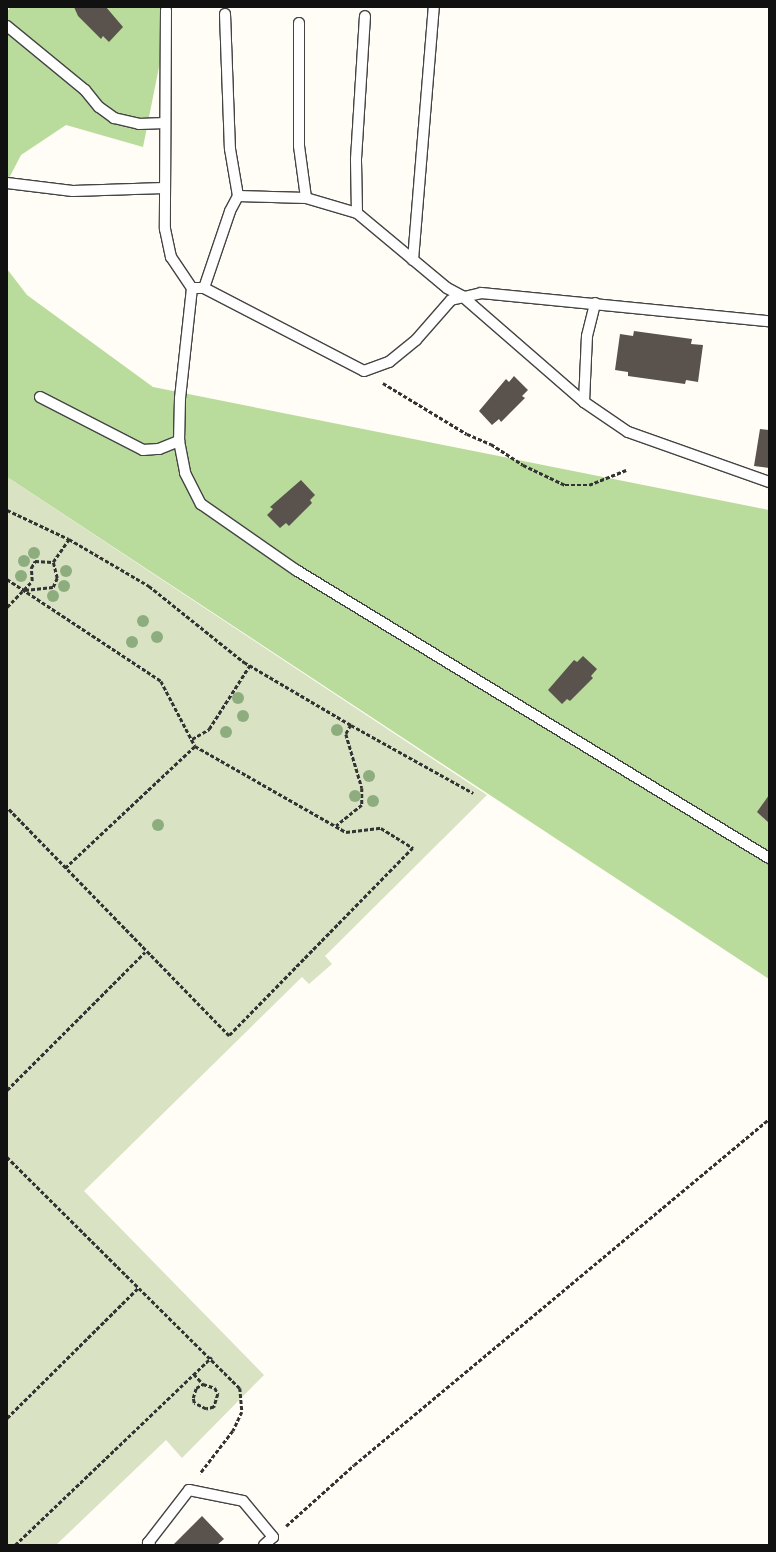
<!DOCTYPE html>
<style>
body{margin:0}
#map{position:relative;width:776px;height:1552px;overflow:hidden;background:#fffdf5;font-family:"Playfair Display",serif}
div>[style]{position:absolute}
.forest>*{inset:0;background:#b9dc9c}
.cemetery>*{inset:0;background:#d9e3c4}
.building>*{inset:0;background:#5a524d}
.path>*{height:2.5px;margin-top:-1.25px;transform-origin:0;background:repeating-linear-gradient(90deg,#333 0 4px,transparent 0 6px)}
.roads{filter:drop-shadow(1px 0 #444) drop-shadow(-1px 0 #444) drop-shadow(0 1px #444) drop-shadow(0 -1px #444)}
.service>*{height:10px;margin:-5px;padding:0 5px;transform-origin:5px;border-radius:5px;background:#fff}
.trees>*{width:12px;height:12px;margin:-6px;border-radius:50%;background:#8dad7f}
span{translate:-50% -50%;white-space:nowrap;text-align:center;line-height:1.15;-webkit-text-stroke:4px #fff;paint-order:stroke}
.frame{position:absolute;inset:0;border:8px solid #111;pointer-events:none}
</style>
<div id="map">
<div class="forest">
<div style="clip-path:polygon(10px 7px,171px 7px,143px 147px,66px 125px,21px 155px,7px 182px,7px 12px)"></div>
<div style="clip-path:polygon(7px 269px,27px 295px,153px 387px,769px 510px,769px 979px,7px 477px)"></div>
</div>
<div class="cemetery">
<div style="clip-path:polygon(7px 477px,487px 795px,325px 956px,332px 964px,309px 984px,302px 977px,84px 1191px,264px 1375px,182px 1458px,166px 1440px,56px 1545px,7px 1545px)"></div>
</div>
<div class="building">
<div style="clip-path:polygon(74px 7px,106px 7px,123px 27px,109px 42px,103px 36px,101px 39px,78px 16px)"></div>
<div style="clip-path:polygon(634px 331px,692px 339px,691px 344px,703px 345px,698px 382px,686px 380px,685px 384px,628px 376px,628px 372px,615px 370px,620px 334px,633px 336px)"></div>
<div style="clip-path:polygon(514px 376px,528px 390px,522px 396px,525px 398px,501px 422px,499px 419px,492px 425px,479px 411px,506px 379px,509px 382px)"></div>
<div style="clip-path:polygon(760px 429px,769px 430px,769px 468px,754px 466px)"></div>
<div style="clip-path:polygon(301px 480px,315px 495px,310px 500px,312px 503px,289px 526px,286px 523px,280px 528px,267px 515px,273px 509px,270px 507px)"></div>
<div style="clip-path:polygon(583px 656px,597px 669px,591px 676px,593px 678px,570px 701px,567px 699px,562px 704px,548px 690px,574px 660px,577px 662px)"></div>
<div style="clip-path:polygon(769px 795px,769px 823px,757px 812px)"></div>
<div style="clip-path:polygon(202px 1516px,224px 1539px,217px 1545px,173px 1545px)"></div>
</div>
<div class="path">
<div style="left:383px;top:383px;width:98px;rotate:31.3deg"></div>
<div style="left:467px;top:434px;width:26px;rotate:23deg"></div>
<div style="left:491px;top:444px;width:38px;rotate:33deg"></div>
<div style="left:523px;top:465px;width:47px;rotate:25.5deg"></div>
<div style="left:565px;top:485px;width:24px"></div>
<div style="left:589px;top:485px;width:40px;rotate:-22deg"></div>
<div style="left:7px;top:510px;width:68px;rotate:25.1deg"></div>
<div style="left:69px;top:539px;width:93px;rotate:30.4deg"></div>
<div style="left:149px;top:586px;width:122px;rotate:38.7deg"></div>
<div style="left:244px;top:662px;width:124px;rotate:30.5deg"></div>
<div style="left:351px;top:725px;width:10px;rotate:119deg"></div>
<div style="left:346px;top:734px;width:56px;rotate:73.5deg"></div>
<div style="left:362px;top:788px;width:17px;rotate:90deg"></div>
<div style="left:362px;top:805px;width:33px;rotate:141deg"></div>
<div style="left:7px;top:579px;width:185px;rotate:33.5deg"></div>
<div style="left:161px;top:681px;width:73px;rotate:62.4deg"></div>
<div style="left:195px;top:746px;width:174px;rotate:29.7deg"></div>
<div style="left:346px;top:832px;width:35px;rotate:-7deg"></div>
<div style="left:381px;top:828px;width:38px;rotate:32deg"></div>
<div style="left:413px;top:848px;width:263px;rotate:134.4deg"></div>
<div style="left:229px;top:1036px;width:318px;rotate:-134.2deg"></div>
<div style="left:25px;top:590px;width:28px;rotate:-6deg"></div>
<div style="left:53px;top:587px;width:10px;rotate:-66deg"></div>
<div style="left:57px;top:578px;width:16px;rotate:-104deg"></div>
<div style="left:53px;top:562px;width:28px;rotate:-55deg"></div>
<div style="left:7px;top:607px;width:36px;rotate:-46deg"></div>
<div style="left:32px;top:581px;width:13px;rotate:-94deg"></div>
<div style="left:31px;top:568px;width:8px;rotate:-60deg"></div>
<div style="left:35px;top:561px;width:18px;rotate:3deg"></div>
<div style="left:351px;top:725px;width:140px;rotate:29.1deg"></div>
<div style="left:192px;top:739px;width:20px;rotate:-30deg"></div>
<div style="left:209px;top:729px;width:76px;rotate:-57.4deg"></div>
<div style="left:65px;top:868px;width:178px;rotate:-43.2deg"></div>
<div style="left:7px;top:1090px;width:195px;rotate:-45deg"></div>
<div style="left:7px;top:1157px;width:328px;rotate:44.8deg"></div>
<div style="left:240px;top:1388px;width:24px;rotate:85deg"></div>
<div style="left:242px;top:1412px;width:21px;rotate:115deg"></div>
<div style="left:233px;top:1431px;width:54px;rotate:127.5deg"></div>
<div style="left:194px;top:1374px;width:13px;rotate:48deg"></div>
<div style="left:203px;top:1384px;width:13px;rotate:18deg"></div>
<div style="left:215px;top:1388px;width:7px;rotate:63deg"></div>
<div style="left:218px;top:1394px;width:14px;rotate:107deg"></div>
<div style="left:214px;top:1407px;width:8px;rotate:166deg"></div>
<div style="left:206px;top:1409px;width:13px;rotate:-153deg"></div>
<div style="left:194px;top:1403px;width:5px;rotate:-101deg"></div>
<div style="left:193px;top:1398px;width:10px;rotate:-73deg"></div>
<div style="left:196px;top:1388px;width:8px;rotate:-30deg"></div>
<div style="left:7px;top:1418px;width:185px;rotate:-44.8deg"></div>
<div style="left:286px;top:1526px;width:91px;rotate:-41.9deg"></div>
<div style="left:354px;top:1465px;width:540px;rotate:-39.82deg"></div>
<div style="left:15px;top:1545px;width:272px;rotate:-43.7deg"></div>
</div>
<div class="roads">
<div class="service">
<div style="left:166px;top:10px;width:219px;rotate:90.3deg"></div>
<div style="left:165px;top:229px;width:29px;rotate:78deg"></div>
<div style="left:171px;top:257px;width:37px;rotate:56deg"></div>
<div style="left:192px;top:288px;width:12px"></div>
<div style="left:204px;top:288px;width:180px;rotate:27.4deg"></div>
<div style="left:364px;top:371px;width:27px;rotate:-20deg"></div>
<div style="left:389px;top:362px;width:35px;rotate:-39deg"></div>
<div style="left:416px;top:340px;width:53px;rotate:-48.8deg"></div>
<div style="left:451px;top:300px;width:31px;rotate:-13deg"></div>
<div style="left:481px;top:293px;width:289px;rotate:5.6deg"></div>
<div style="left:225px;top:14px;width:135px;rotate:87.9deg"></div>
<div style="left:230px;top:149px;width:48px;rotate:80.3deg"></div>
<div style="left:299px;top:23px;width:123px;rotate:90deg"></div>
<div style="left:299px;top:146px;width:52px;rotate:82.3deg"></div>
<div style="left:7px;top:26px;width:101px;rotate:39.4deg"></div>
<div style="left:85px;top:90px;width:22px;rotate:51deg"></div>
<div style="left:99px;top:107px;width:19px;rotate:36deg"></div>
<div style="left:114px;top:118px;width:26px;rotate:13deg"></div>
<div style="left:139px;top:124px;width:26px;rotate:-2deg"></div>
<div style="left:7px;top:183px;width:66px;rotate:6.9deg"></div>
<div style="left:73px;top:191px;width:91px;rotate:-1.9deg"></div>
<div style="left:357px;top:213px;width:54px;rotate:-91.1deg"></div>
<div style="left:356px;top:159px;width:143px;rotate:-86.4deg"></div>
<div style="left:413px;top:260px;width:254px;rotate:-85.3deg"></div>
<div style="left:192px;top:288px;width:111px;rotate:96.2deg"></div>
<div style="left:180px;top:398px;width:43px;rotate:91.3deg"></div>
<div style="left:179px;top:441px;width:33px;rotate:79deg"></div>
<div style="left:185px;top:473px;width:35px;rotate:63deg"></div>
<div style="left:201px;top:504px;width:116px;rotate:34.8deg"></div>
<div style="left:296px;top:570px;width:554px;rotate:31.34deg"></div>
<div style="left:204px;top:288px;width:81px;rotate:-71.3deg"></div>
<div style="left:230px;top:211px;width:17px;rotate:-62deg"></div>
<div style="left:238px;top:196px;width:68px;rotate:1.7deg"></div>
<div style="left:306px;top:198px;width:53px;rotate:16.4deg"></div>
<div style="left:357px;top:213px;width:117px;rotate:39.8deg"></div>
<div style="left:447px;top:288px;width:17px;rotate:28deg"></div>
<div style="left:462px;top:296px;width:162px;rotate:41deg"></div>
<div style="left:584px;top:402px;width:53px;rotate:34.3deg"></div>
<div style="left:628px;top:432px;width:150px;rotate:19.5deg"></div>
<div style="left:40px;top:397px;width:116px;rotate:27.2deg"></div>
<div style="left:143px;top:450px;width:16px;rotate:-4deg"></div>
<div style="left:159px;top:449px;width:22px;rotate:-22deg"></div>
<div style="left:584px;top:402px;width:66px;rotate:-87.4deg"></div>
<div style="left:587px;top:336px;width:34px;rotate:-76deg"></div>
<div style="left:150px;top:1545px;width:3px;rotate:-135deg"></div>
<div style="left:148px;top:1543px;width:67px;rotate:-52.3deg"></div>
<div style="left:189px;top:1490px;width:55px;rotate:11.5deg"></div>
<div style="left:243px;top:1501px;width:47px;rotate:50.2deg"></div>
<div style="left:273px;top:1537px;width:12px;rotate:138deg"></div>
</div>
</div>
<div class="trees">
<div style="left:34px;top:553px"></div>
<div style="left:24px;top:561px"></div>
<div style="left:66px;top:571px"></div>
<div style="left:21px;top:576px"></div>
<div style="left:64px;top:586px"></div>
<div style="left:53px;top:596px"></div>
<div style="left:143px;top:621px"></div>
<div style="left:157px;top:637px"></div>
<div style="left:132px;top:642px"></div>
<div style="left:238px;top:698px"></div>
<div style="left:243px;top:716px"></div>
<div style="left:337px;top:730px"></div>
<div style="left:226px;top:732px"></div>
<div style="left:369px;top:776px"></div>
<div style="left:355px;top:796px"></div>
<div style="left:373px;top:801px"></div>
<div style="left:158px;top:825px"></div>
</div>
<div class="frame"></div>
</div>
